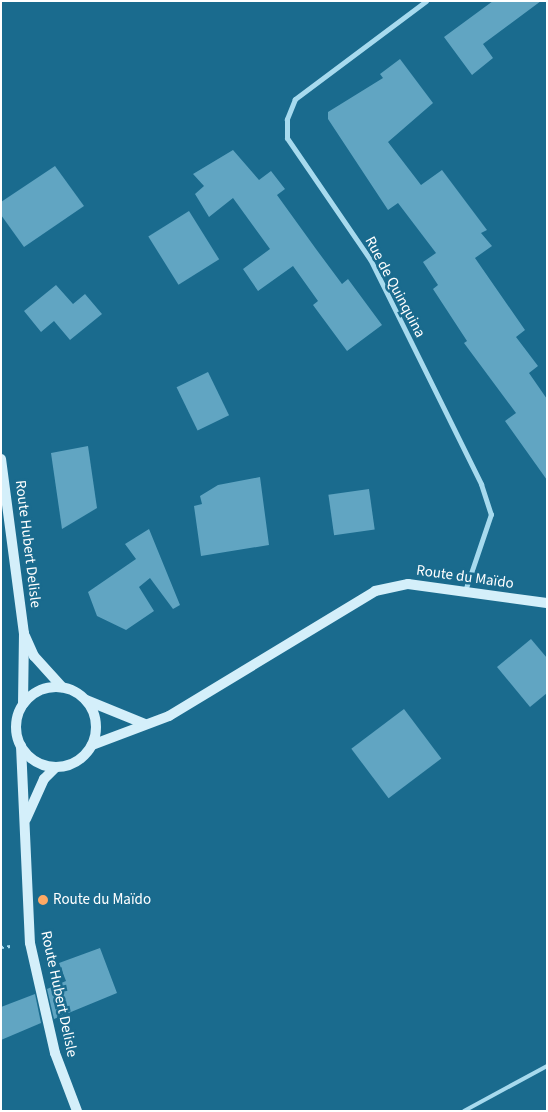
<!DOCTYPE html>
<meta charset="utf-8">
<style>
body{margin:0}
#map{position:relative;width:548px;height:1112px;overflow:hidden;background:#1a6b8e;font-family:"Source Sans 3",sans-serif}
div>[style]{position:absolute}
.building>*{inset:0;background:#61a5c2;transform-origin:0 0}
.path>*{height:3px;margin-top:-1.5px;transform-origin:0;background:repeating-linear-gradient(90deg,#a7daee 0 2.5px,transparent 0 6.5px)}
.lane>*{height:4px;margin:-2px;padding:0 2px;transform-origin:2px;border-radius:2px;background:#a7daee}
.street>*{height:5px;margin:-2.5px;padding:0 2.5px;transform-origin:2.5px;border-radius:2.5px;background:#a7daee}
.secondary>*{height:10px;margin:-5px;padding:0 5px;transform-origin:5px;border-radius:5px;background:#d4effa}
.secondary>.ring{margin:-5px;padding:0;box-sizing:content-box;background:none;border:10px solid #d4effa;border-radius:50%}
.dots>*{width:14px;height:14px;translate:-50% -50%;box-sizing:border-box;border:2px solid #1a6b8e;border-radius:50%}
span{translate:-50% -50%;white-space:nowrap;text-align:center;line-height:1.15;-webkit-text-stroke:5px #1a6b8e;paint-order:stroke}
.street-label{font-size:15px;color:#fff}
.poi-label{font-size:15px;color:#fff}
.left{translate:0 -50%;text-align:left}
.frame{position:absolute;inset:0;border:2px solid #fff;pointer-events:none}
</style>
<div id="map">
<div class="building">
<div style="clip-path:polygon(493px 1px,541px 1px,483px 44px,493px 58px,472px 75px,444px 37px)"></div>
<div style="clip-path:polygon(400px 59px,433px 103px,388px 142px,421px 185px,442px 170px,487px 230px,481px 233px,492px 246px,475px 258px,525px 330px,516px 337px,538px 366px,529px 373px,547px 399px,547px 480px,505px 421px,516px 413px,464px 343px,467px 341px,433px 289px,438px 285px,423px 262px,436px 253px,398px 203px,388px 210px,328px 119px,328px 112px,383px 78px,380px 74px)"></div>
<div style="clip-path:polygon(233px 150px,259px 180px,271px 171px,285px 189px,277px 195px,316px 249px,342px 284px,348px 279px,382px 325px,347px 351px,313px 305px,318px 301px,293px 266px,258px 291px,243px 269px,270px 249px,233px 198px,209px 217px,195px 194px,204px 186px,193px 174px)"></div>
<div style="clip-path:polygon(55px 166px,84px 206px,24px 247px,1px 215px,1px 202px)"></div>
<div style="left:189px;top:211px;width:57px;height:48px;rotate:58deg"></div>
<div style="clip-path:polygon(56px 285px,73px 304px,85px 294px,102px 314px,70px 340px,54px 321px,41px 332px,24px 311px)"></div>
<div style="left:208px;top:372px;width:48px;height:35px;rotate:64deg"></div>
<div style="clip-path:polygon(88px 446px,97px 508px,62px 529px,51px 453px)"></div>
<div style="clip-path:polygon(260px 477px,269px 545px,201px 556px,194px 506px,202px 504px,200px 496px,218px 485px)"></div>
<div style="left:369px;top:489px;width:41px;height:41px;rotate:82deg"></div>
<div style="clip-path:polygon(149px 529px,180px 605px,173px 609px,150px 578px,139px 587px,154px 611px,126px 630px,97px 616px,88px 592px,136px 559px,125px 544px)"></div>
<div style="clip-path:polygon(531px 639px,547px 658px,547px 693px,530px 707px,497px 667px)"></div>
<div style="left:404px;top:709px;width:62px;height:66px;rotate:53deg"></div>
<div style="clip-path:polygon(100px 948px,117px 993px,54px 1019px,47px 989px,66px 981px,59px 963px)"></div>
<div style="clip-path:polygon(35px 994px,41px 1023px,1px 1040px,1px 1007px)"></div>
</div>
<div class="path">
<div style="left:1px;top:947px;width:10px;rotate:-6deg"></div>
</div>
<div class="lane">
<div style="left:464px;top:1111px;width:94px;rotate:-28.5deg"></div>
</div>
<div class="street">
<div style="left:426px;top:1px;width:164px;rotate:143.2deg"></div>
<div style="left:295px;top:99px;width:22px;rotate:112deg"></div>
<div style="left:287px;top:119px;width:19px;rotate:90deg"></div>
<div style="left:287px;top:138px;width:147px;rotate:55.6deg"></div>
<div style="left:370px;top:259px;width:251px;rotate:63.7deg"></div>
<div style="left:481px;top:484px;width:32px;rotate:72deg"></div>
<div style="left:491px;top:514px;width:81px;rotate:108.7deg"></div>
</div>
<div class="secondary">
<div style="left:1px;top:459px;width:176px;rotate:82.5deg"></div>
<div style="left:24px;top:633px;width:71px;rotate:90.8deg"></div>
<div style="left:25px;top:636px;width:22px;rotate:66deg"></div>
<div style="left:34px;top:656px;width:42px;rotate:47.9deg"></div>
<div class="ring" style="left:16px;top:687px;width:70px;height:70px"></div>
<div style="left:86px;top:700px;width:64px;rotate:22.1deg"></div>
<div style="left:92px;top:745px;width:82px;rotate:-20.6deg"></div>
<div style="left:169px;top:716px;width:241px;rotate:-31.2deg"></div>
<div style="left:375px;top:591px;width:34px;rotate:-12deg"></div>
<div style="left:408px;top:584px;width:140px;rotate:7.8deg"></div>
<div style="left:21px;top:746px;width:197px;rotate:87.4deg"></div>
<div style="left:30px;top:943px;width:113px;rotate:77.2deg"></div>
<div style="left:55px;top:1053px;width:62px;rotate:69.2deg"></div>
<div style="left:26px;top:819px;width:44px;rotate:-65.8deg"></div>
<div style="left:44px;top:779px;width:17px;rotate:-45deg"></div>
</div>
<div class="dots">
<div style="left:43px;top:900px;background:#ffa964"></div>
</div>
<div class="street-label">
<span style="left:395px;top:287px;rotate:62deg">Rue de Quinquina</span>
<span style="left:28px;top:544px;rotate:83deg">Route Hubert Delisle</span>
<span style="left:465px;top:577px;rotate:8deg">Route du Maïdo</span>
<span style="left:59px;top:994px;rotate:78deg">Route Hubert Delisle</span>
</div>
<div class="poi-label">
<span class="left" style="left:53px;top:900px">Route du Maïdo</span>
</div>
<div class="frame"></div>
</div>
